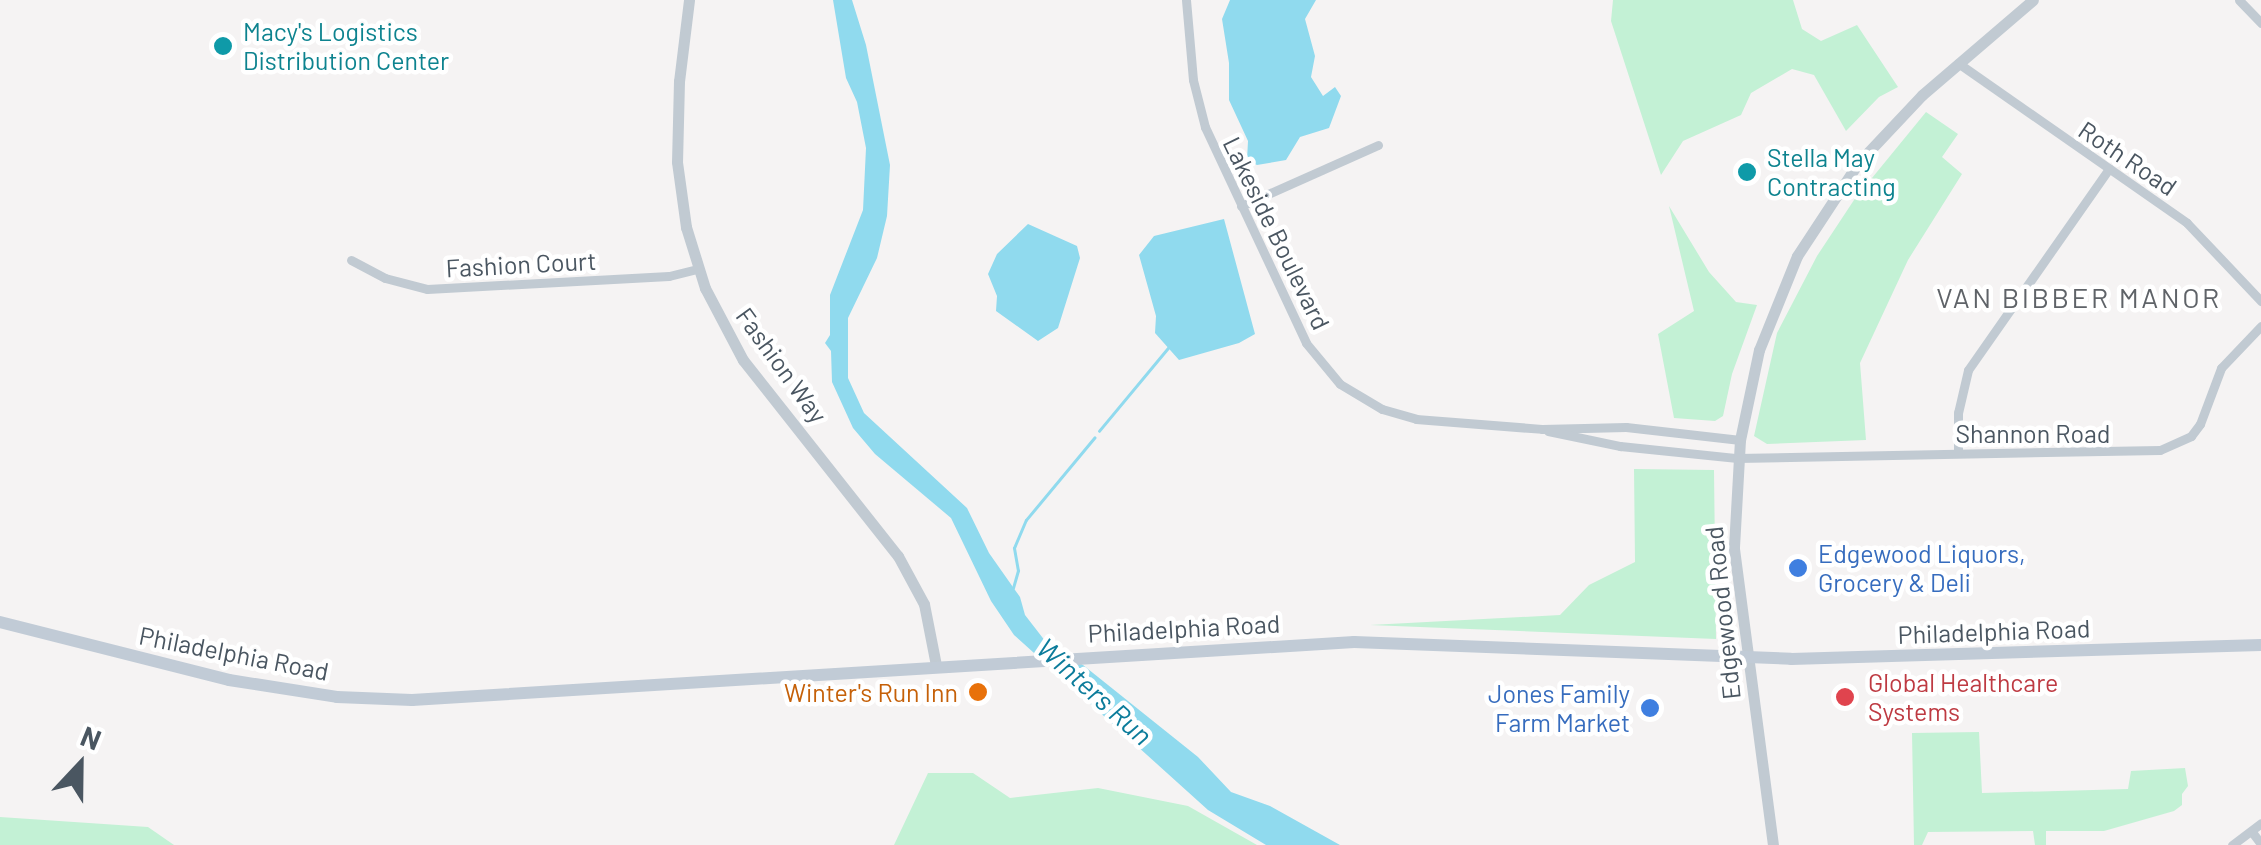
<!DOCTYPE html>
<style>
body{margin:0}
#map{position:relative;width:2261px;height:845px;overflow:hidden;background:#f5f3f3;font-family:Barlow,sans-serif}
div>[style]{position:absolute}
.green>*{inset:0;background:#c3f1d5}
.water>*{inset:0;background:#90daee}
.stream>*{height:2.5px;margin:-1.25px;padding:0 1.25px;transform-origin:1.25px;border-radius:1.25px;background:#90daee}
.minor>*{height:9px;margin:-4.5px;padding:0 4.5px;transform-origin:4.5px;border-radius:4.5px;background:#c1cad2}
.tertiary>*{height:11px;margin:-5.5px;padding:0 5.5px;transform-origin:5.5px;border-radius:5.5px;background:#c1cad2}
.secondary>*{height:12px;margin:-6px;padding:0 6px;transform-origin:6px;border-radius:6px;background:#c1cbd6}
.dots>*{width:28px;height:28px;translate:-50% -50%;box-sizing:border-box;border:5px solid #fff;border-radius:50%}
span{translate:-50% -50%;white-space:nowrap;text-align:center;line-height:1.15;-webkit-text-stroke:9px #fff;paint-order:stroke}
.culture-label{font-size:25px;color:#0d838f}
.left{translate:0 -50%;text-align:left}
.street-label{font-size:25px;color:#4a5661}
.shop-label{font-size:25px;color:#366cbe}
.right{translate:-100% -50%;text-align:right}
.health-label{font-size:25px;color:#be3a42}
.food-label{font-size:25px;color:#c56008}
.neighbourhood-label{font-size:28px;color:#5f6368;letter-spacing:2.5px}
.water-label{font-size:28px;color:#0c7c9b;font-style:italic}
.north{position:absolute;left:30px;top:715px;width:100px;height:100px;-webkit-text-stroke:8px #fff;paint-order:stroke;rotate:22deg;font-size:28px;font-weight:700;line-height:40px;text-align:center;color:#4a5661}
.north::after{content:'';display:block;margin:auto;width:35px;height:45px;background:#4a5661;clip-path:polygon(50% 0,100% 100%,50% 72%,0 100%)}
</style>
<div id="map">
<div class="green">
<div style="clip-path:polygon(1613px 0,1793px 0,1802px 29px,1821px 41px,1857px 25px,1898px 87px,1879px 97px,1846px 131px,1814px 75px,1792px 69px,1751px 93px,1741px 115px,1683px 141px,1661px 175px,1611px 21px)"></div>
<div style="clip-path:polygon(1926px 112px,1958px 134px,1942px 157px,1962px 174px,1908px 260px,1860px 363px,1866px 440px,1767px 444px,1754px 436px,1777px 333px,1817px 256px,1854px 200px)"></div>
<div style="clip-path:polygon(1669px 206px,1709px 272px,1736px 302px,1757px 305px,1732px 374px,1723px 416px,1715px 421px,1674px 418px,1658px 334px,1694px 311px)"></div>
<div style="clip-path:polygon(1634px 469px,1714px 470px,1716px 639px,1370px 625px,1560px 615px,1589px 585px,1635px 562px)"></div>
<div style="clip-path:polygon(1979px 732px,1982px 793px,2128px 789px,2131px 771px,2185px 768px,2188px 786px,2182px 794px,2182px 805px,2174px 811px,2104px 831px,2046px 831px,2046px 845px,2035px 845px,2033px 831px,1928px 832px,1922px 845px,1914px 845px,1912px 733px)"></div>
<div style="clip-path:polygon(928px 773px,973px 773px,1010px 798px,1098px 788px,1188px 806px,1257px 845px,894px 845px)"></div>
<div style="clip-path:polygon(0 817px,148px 827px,174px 845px,0 845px)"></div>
</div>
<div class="water">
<div style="clip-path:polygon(833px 0,852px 0,866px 45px,890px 165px,887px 216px,877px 258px,848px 318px,848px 378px,864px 413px,967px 508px,989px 553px,1020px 597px,1025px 615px,1049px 646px,1083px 665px,1198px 757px,1231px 792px,1270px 806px,1340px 845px,1266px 845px,1208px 810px,1014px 635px,991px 601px,951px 518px,875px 454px,853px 428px,832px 382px,831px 351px,825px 343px,830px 335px,830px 295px,863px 210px,866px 148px,857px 102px,846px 78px)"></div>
<div style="clip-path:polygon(1230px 0,1316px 0,1305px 19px,1315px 56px,1311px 77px,1323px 96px,1335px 87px,1341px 96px,1329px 128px,1300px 137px,1286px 160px,1257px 165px,1247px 160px,1248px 141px,1229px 100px,1229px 63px,1222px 19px)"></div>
<div style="clip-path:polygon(1224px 219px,1255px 334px,1239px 343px,1179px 360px,1155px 333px,1156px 316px,1139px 255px,1154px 236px)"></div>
<div style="clip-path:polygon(1028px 224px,1077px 246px,1080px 258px,1058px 328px,1038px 341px,996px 311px,997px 296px,988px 274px,997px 254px)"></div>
</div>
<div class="stream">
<div style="left:1099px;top:431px;width:108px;rotate:-50.3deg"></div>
<div style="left:1013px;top:588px;width:18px;rotate:-74deg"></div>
<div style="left:1018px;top:571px;width:23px;rotate:-100deg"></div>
<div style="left:1014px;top:548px;width:30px;rotate:-67deg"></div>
<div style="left:1026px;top:520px;width:107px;rotate:-50.3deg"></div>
</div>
<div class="minor">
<div style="left:1186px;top:0;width:80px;rotate:85deg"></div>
<div style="left:1193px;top:80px;width:49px;rotate:75.7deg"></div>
<div style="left:1205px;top:127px;width:238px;rotate:64.9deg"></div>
<div style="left:1306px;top:343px;width:53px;rotate:50.3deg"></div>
<div style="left:1340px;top:384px;width:49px;rotate:30.8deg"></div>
<div style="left:1382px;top:409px;width:35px;rotate:16deg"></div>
<div style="left:1416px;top:419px;width:126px;rotate:4.5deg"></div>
<div style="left:1542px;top:429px;width:84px;rotate:-1.4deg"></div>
<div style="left:1626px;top:427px;width:115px;rotate:6.5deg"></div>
<div style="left:2239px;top:0;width:32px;rotate:46deg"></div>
<div style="left:1958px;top:63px;width:279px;rotate:34.9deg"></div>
<div style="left:2187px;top:223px;width:108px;rotate:46.5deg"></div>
<div style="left:1241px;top:206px;width:150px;rotate:-24deg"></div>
<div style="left:351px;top:260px;width:38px;rotate:28deg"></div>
<div style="left:385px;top:278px;width:43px;rotate:14.7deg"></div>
<div style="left:427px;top:289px;width:242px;rotate:-3.1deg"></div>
<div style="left:669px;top:276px;width:30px;rotate:-14deg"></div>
<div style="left:1548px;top:431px;width:74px;rotate:11.8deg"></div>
<div style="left:1620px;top:446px;width:118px;rotate:5.9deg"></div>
<div style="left:1737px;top:458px;width:423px;rotate:-1.1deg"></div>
<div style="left:2160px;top:450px;width:34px;rotate:-24deg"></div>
<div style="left:2191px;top:436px;width:15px;rotate:-53deg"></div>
<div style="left:2200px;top:424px;width:60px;rotate:-69.4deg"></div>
<div style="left:2221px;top:368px;width:58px;rotate:-46.4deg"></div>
<div style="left:1958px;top:453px;width:40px;rotate:-90deg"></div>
<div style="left:1958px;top:413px;width:44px;rotate:-76.9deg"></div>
<div style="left:1968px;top:370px;width:246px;rotate:-55deg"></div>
<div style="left:2252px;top:832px;width:15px;rotate:53deg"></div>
<div style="left:2232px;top:845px;width:36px;rotate:-37deg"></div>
</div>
<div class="tertiary">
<div style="left:689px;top:0;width:82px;rotate:97deg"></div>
<div style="left:679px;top:81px;width:81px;rotate:91.4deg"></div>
<div style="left:677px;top:162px;width:66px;rotate:82.1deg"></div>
<div style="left:686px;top:227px;width:64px;rotate:72.7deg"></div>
<div style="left:705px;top:288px;width:81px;rotate:62.2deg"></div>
<div style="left:743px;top:360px;width:250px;rotate:51.7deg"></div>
<div style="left:898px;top:556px;width:55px;rotate:61.6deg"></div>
<div style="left:924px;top:604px;width:62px;rotate:78.9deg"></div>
<div style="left:1773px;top:845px;width:301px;rotate:-97.5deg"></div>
<div style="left:1734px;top:547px;width:107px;rotate:-86.8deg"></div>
<div style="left:1740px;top:440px;width:92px;rotate:-78.1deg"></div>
<div style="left:1759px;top:350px;width:101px;rotate:-68deg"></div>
<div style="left:1797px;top:256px;width:111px;rotate:-56.7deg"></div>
<div style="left:1858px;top:163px;width:93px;rotate:-46.7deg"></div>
<div style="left:1922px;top:95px;width:146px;rotate:-40.6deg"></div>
</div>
<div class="secondary">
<div style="left:0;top:622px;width:236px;rotate:14.2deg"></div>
<div style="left:229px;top:680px;width:109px;rotate:8.9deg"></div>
<div style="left:337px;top:697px;width:75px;rotate:2.3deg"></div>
<div style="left:412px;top:700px;width:944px;rotate:-3.52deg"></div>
<div style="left:1354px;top:642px;width:437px;rotate:2.2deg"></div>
<div style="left:1791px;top:659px;width:470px;rotate:-1.7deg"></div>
</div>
<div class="dots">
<div style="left:223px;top:46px;background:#0f9aa8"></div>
<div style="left:1747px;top:172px;background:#0f9aa8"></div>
<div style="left:1798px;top:568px;background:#3f7fe0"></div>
<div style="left:978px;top:692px;background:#e8710a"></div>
<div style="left:1845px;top:697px;background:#e0444e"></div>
<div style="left:1650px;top:708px;background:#3f7fe0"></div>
</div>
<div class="culture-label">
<span class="left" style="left:243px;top:46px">Macy's Logistics<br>Distribution Center</span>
<span class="left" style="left:1767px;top:172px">Stella May<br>Contracting</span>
</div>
<div class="street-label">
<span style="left:2128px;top:158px;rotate:34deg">Roth Road</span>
<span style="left:1277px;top:233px;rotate:64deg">Lakeside Boulevard</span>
<span style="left:521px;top:264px;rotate:-3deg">Fashion Court</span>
<span style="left:782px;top:365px;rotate:54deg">Fashion Way</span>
<span style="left:2033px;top:433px">Shannon Road</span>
<span style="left:1722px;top:613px;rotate:-96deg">Edgewood Road</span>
<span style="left:1184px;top:628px;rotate:-3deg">Philadelphia Road</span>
<span style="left:1994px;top:631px;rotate:-2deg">Philadelphia Road</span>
<span style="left:234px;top:653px;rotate:11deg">Philadelphia Road</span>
</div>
<div class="shop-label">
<span class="left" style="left:1818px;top:568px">Edgewood Liquors,<br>Grocery &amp; Deli</span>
<span class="right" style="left:1630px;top:708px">Jones Family<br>Farm Market</span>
</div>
<div class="health-label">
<span class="left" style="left:1868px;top:697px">Global Healthcare<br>Systems</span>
</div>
<div class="food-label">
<span class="right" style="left:958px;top:692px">Winter's Run Inn</span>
</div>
<div class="neighbourhood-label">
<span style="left:2079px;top:297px">VAN BIBBER MANOR</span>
</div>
<div class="water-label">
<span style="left:1095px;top:691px;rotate:42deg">Winters Run</span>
</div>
<div class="north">N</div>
</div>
